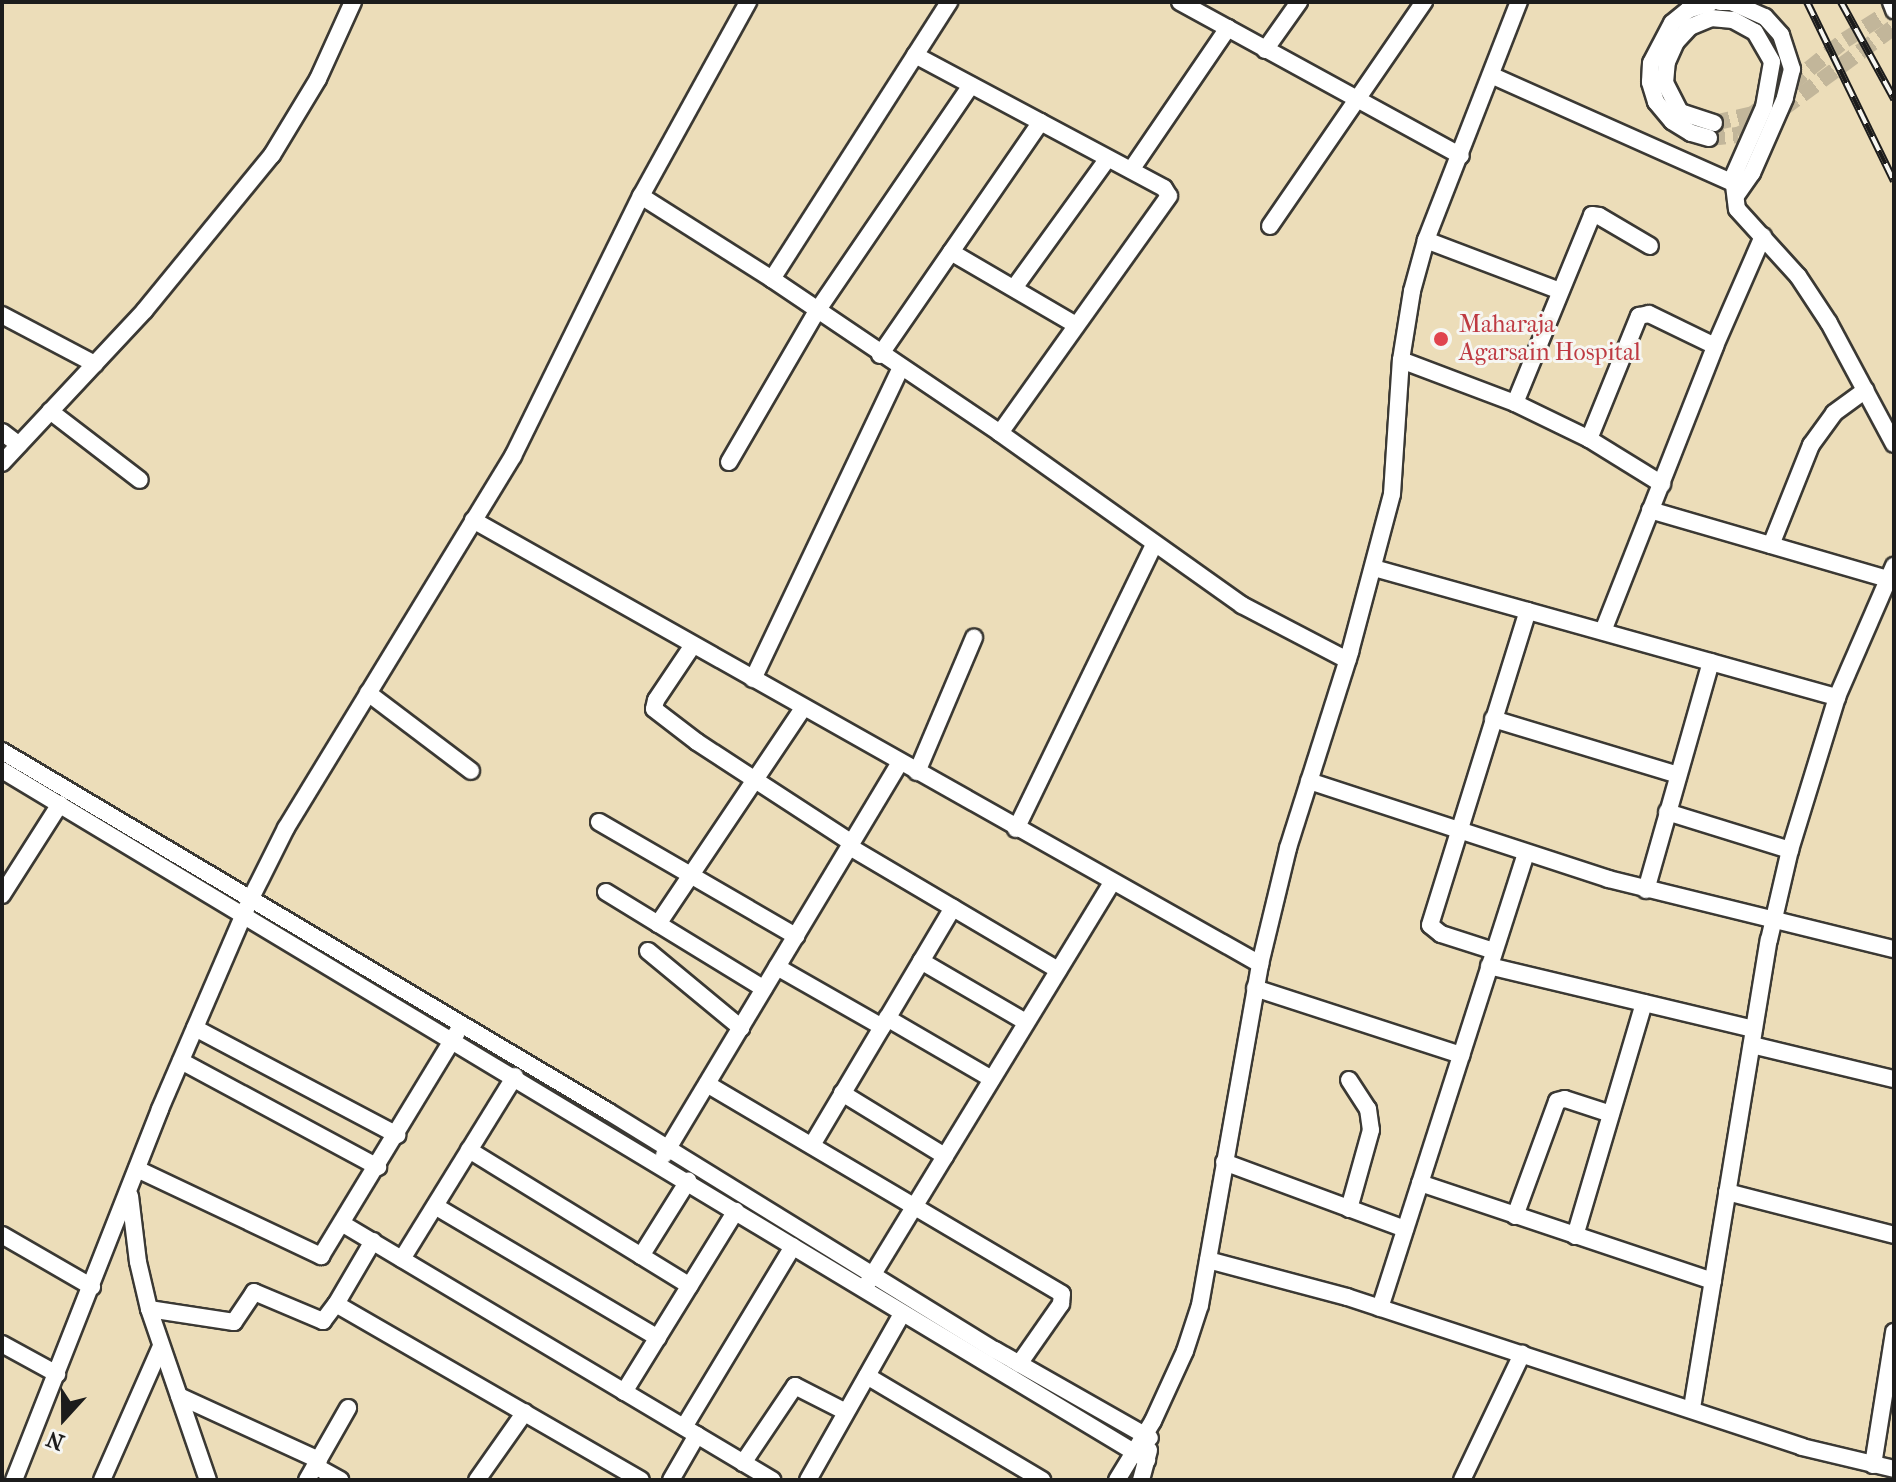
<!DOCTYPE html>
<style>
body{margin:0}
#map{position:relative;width:1896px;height:1482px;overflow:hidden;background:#ecddb9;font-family:"IM FELL French Canon",serif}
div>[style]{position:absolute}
.minor-tunnel>*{height:16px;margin-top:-8px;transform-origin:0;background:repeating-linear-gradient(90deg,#c2b69a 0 16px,transparent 0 24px)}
.roads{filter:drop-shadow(2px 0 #3b3934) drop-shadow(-2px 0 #3b3934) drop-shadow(0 2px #3b3934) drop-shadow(0 -2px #3b3934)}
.minor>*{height:16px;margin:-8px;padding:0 8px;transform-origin:8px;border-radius:8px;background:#fff}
.rail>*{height:8px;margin-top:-4px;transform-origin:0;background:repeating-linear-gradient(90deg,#f6f6f2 0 15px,#1c1c1c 0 30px);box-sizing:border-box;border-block:2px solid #1c1c1c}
.dots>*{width:22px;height:22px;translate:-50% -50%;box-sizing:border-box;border:4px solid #f6f6f2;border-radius:50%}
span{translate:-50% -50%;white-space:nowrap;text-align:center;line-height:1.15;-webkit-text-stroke:6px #f6f6f2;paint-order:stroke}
.health-label{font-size:24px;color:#be3a42}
.left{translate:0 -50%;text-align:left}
.frame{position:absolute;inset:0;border:4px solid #1c1c1c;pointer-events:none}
.north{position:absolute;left:24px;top:1378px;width:80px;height:80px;-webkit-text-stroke:6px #f6f6f2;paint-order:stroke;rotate:201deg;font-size:22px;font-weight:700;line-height:32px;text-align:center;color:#1c1c1c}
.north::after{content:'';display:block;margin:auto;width:28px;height:36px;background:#1c1c1c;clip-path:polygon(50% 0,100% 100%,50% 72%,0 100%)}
</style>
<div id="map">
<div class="minor-tunnel">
<div style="left:1714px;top:123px;width:40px;rotate:-13deg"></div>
<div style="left:1753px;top:114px;width:118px;rotate:-38.8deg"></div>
<div style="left:1845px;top:40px;width:58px;rotate:-32.3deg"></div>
<div style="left:1709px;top:138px;width:29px;rotate:-6deg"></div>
<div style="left:1738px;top:135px;width:28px;rotate:-26deg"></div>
<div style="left:1763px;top:123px;width:162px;rotate:-36.2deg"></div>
</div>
<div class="roads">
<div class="minor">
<div style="left:1180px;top:2px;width:320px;rotate:28.7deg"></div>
<div style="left:1720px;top:2px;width:11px"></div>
<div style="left:1731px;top:2px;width:37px;rotate:24deg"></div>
<div style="left:1765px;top:17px;width:24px;rotate:48deg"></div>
<div style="left:1781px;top:35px;width:36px;rotate:72deg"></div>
<div style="left:1792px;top:69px;width:30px;rotate:104deg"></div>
<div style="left:1785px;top:98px;width:82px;rotate:113.7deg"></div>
<div style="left:1752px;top:173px;width:28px;rotate:125deg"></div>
<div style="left:1891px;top:2px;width:9px;rotate:69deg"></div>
<div style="left:1265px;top:50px;width:59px;rotate:-54.7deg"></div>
<div style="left:915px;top:55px;width:282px;rotate:28.1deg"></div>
<div style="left:1164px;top:188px;width:9px;rotate:58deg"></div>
<div style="left:1169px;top:196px;width:291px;rotate:125.5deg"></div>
<div style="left:1493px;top:76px;width:270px;rotate:24deg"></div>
<div style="left:1714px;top:123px;width:36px;rotate:-162deg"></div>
<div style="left:1680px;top:112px;width:33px;rotate:-117deg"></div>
<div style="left:1665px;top:83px;width:21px;rotate:-85deg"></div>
<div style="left:1667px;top:62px;width:22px;rotate:-66deg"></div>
<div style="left:1676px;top:42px;width:21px;rotate:-47deg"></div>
<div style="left:1690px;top:27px;width:23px;rotate:-23deg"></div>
<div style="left:1711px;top:18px;width:22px;rotate:5deg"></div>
<div style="left:1733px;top:20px;width:25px;rotate:29deg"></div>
<div style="left:1755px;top:32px;width:34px;rotate:60deg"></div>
<div style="left:1772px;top:62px;width:46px;rotate:100.1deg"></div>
<div style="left:1764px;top:107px;width:77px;rotate:113.9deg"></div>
<div style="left:1733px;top:177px;width:32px;rotate:83deg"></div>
<div style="left:1737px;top:209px;width:91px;rotate:47.7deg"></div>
<div style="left:1798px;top:276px;width:56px;rotate:56.6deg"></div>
<div style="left:1829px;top:323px;width:137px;rotate:61.8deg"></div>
<div style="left:1709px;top:138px;width:19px;rotate:-164deg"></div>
<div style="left:1691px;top:133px;width:22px;rotate:-148deg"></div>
<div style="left:1672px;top:121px;width:25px;rotate:-130deg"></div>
<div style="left:1656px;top:102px;width:21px;rotate:-107deg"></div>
<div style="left:1650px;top:82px;width:19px;rotate:-87deg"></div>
<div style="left:1651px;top:63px;width:45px;rotate:-62.3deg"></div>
<div style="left:1672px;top:23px;width:21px;rotate:-39deg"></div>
<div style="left:1688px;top:10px;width:25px;rotate:-18deg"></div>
<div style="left:1131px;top:170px;width:172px;rotate:-55.7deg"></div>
<div style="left:641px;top:196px;width:155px;rotate:32.4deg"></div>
<div style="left:772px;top:279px;width:275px;rotate:34deg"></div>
<div style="left:1000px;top:433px;width:297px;rotate:35.4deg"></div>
<div style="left:1242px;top:605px;width:119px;rotate:27.6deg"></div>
<div style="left:1270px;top:226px;width:272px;rotate:-55.5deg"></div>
<div style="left:1426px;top:240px;width:143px;rotate:20.8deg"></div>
<div style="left:951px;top:252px;width:145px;rotate:30.3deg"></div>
<div style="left:772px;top:279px;width:329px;rotate:-57.4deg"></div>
<div style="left:1014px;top:288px;width:160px;rotate:-54.1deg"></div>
<div style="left:2px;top:315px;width:105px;rotate:27.8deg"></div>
<div style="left:880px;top:355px;width:283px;rotate:-55.4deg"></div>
<div style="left:1401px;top:360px;width:122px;rotate:20.7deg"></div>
<div style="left:1515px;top:403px;width:82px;rotate:25.9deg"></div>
<div style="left:1589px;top:439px;width:86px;rotate:31.7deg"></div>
<div style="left:1515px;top:403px;width:203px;rotate:-67.7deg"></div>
<div style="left:1592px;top:215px;width:7px;rotate:8deg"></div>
<div style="left:1599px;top:216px;width:59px;rotate:30.5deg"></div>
<div style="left:50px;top:411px;width:113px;rotate:37.5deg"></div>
<div style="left:2px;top:432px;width:21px;rotate:37deg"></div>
<div style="left:1589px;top:439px;width:133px;rotate:-67.9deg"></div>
<div style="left:1639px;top:316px;width:10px;rotate:-11deg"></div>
<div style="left:1649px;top:314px;width:73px;rotate:25.9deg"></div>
<div style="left:729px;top:462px;width:175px;rotate:-59.8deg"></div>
<div style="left:817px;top:311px;width:273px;rotate:-55.7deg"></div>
<div style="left:2px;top:463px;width:209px;rotate:-46.9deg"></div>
<div style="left:145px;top:310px;width:200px;rotate:-50.7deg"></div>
<div style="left:272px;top:155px;width:89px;rotate:-58.8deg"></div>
<div style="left:318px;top:79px;width:85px;rotate:-65.6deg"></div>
<div style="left:1650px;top:510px;width:247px;rotate:16.2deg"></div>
<div style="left:473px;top:520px;width:904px;rotate:29.43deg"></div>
<div style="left:1771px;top:545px;width:108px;rotate:-68.2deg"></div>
<div style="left:1811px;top:445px;width:39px;rotate:-54deg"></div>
<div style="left:1834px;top:413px;width:39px;rotate:-36deg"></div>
<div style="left:1374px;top:568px;width:481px;rotate:15.6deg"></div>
<div style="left:1603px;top:631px;width:306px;rotate:-68.5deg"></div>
<div style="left:1715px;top:346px;width:120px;rotate:-66.4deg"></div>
<div style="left:693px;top:645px;width:66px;rotate:123.9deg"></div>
<div style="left:656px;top:700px;width:9px;rotate:103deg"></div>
<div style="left:654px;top:709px;width:54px;rotate:37.5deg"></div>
<div style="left:697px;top:742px;width:185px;rotate:33.1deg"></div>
<div style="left:753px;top:679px;width:343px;rotate:-64.6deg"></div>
<div style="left:368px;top:693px;width:129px;rotate:37.1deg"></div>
<div style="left:1493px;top:719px;width:193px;rotate:16.8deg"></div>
<div style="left:2px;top:751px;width:706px;rotate:30.74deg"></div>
<div style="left:609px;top:1112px;width:453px;rotate:31.7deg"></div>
<div style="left:995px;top:1350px;width:178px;rotate:29.6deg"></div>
<div style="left:2px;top:770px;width:1337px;rotate:31.07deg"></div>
<div style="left:917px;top:772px;width:146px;rotate:-67deg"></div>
<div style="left:1309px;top:781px;width:315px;rotate:18.1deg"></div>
<div style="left:1608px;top:879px;width:294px;rotate:13.8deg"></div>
<div style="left:1667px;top:812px;width:129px;rotate:17.2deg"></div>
<div style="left:599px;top:822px;width:228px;rotate:30.1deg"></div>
<div style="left:1016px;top:829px;width:316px;rotate:-64.1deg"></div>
<div style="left:850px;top:847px;width:242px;rotate:30.6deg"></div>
<div style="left:1646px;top:890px;width:237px;rotate:-74.1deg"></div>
<div style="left:606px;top:892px;width:185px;rotate:31.5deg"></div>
<div style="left:2px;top:895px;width:108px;rotate:-57.5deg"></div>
<div style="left:658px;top:924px;width:260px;rotate:-56.1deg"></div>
<div style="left:648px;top:951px;width:121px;rotate:39.6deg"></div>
<div style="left:1494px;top:951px;width:56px;rotate:-162.2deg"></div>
<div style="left:1441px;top:934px;width:14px;rotate:-141deg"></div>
<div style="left:1430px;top:925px;width:329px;rotate:-72.7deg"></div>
<div style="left:921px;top:961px;width:121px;rotate:30.2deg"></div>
<div style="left:1489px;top:966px;width:272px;rotate:13.4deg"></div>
<div style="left:777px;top:967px;width:121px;rotate:29.7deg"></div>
<div style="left:1255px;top:988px;width:217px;rotate:18deg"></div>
<div style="left:887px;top:1018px;width:121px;rotate:30.2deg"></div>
<div style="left:195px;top:1028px;width:229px;rotate:27.9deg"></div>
<div style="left:1752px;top:1045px;width:146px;rotate:13.5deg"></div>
<div style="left:181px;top:1061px;width:224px;rotate:28.3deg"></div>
<div style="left:1349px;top:1080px;width:35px;rotate:57deg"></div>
<div style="left:1368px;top:1109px;width:21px;rotate:82deg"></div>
<div style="left:1371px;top:1130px;width:82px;rotate:105.6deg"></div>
<div style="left:707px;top:1084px;width:412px;rotate:30.6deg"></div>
<div style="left:1062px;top:1294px;width:10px;rotate:96deg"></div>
<div style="left:1061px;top:1304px;width:73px;rotate:125deg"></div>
<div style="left:842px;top:1093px;width:121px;rotate:31.5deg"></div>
<div style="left:812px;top:1145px;width:276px;rotate:-59.3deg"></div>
<div style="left:469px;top:1150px;width:259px;rotate:31.6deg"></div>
<div style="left:664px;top:1155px;width:458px;rotate:-59deg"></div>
<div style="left:1224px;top:1162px;width:193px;rotate:20.3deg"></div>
<div style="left:137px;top:1169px;width:204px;rotate:25.3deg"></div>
<div style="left:321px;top:1256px;width:262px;rotate:-58.7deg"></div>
<div style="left:1420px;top:1183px;width:309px;rotate:18.5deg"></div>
<div style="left:1727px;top:1192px;width:172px;rotate:14.4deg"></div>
<div style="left:130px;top:1196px;width:66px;rotate:83.1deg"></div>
<div style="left:138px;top:1262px;width:48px;rotate:76.8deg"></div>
<div style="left:149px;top:1309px;width:181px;rotate:71deg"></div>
<div style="left:435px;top:1206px;width:259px;rotate:30.6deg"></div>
<div style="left:1515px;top:1216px;width:122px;rotate:-69.9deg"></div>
<div style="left:1557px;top:1101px;width:8px;rotate:-14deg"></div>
<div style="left:1565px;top:1099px;width:48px;rotate:18.1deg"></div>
<div style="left:343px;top:1224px;width:500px;rotate:30.8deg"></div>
<div style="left:2px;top:1235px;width:104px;rotate:30deg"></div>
<div style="left:1575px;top:1236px;width:243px;rotate:-73.5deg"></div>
<div style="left:373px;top:1241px;width:73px;rotate:120.4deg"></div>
<div style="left:336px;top:1304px;width:352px;rotate:30deg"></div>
<div style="left:641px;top:1256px;width:89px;rotate:-57.9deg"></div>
<div style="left:402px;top:1259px;width:215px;rotate:-58.3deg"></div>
<div style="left:1208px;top:1260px;width:144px;rotate:14.9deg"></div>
<div style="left:1347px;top:1297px;width:479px;rotate:18.2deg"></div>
<div style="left:1802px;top:1447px;width:95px;rotate:13.4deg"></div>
<div style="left:867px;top:1284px;width:471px;rotate:-58.6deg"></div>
<div style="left:1380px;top:1308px;width:477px;rotate:-72.2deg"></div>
<div style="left:149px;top:1309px;width:86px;rotate:8.7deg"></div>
<div style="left:234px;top:1322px;width:36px;rotate:-56deg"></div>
<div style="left:254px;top:1292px;width:75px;rotate:22.8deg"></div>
<div style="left:323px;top:1321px;width:21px;rotate:-53deg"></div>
<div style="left:2px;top:1344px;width:63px;rotate:28.6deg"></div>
<div style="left:867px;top:1376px;width:204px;rotate:30.7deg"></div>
<div style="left:624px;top:1392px;width:213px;rotate:-58.3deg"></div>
<div style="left:179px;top:1396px;width:154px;rotate:24.6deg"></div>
<div style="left:1692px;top:1408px;width:474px;rotate:-80.7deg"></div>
<div style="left:1769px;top:940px;width:92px;rotate:-76.9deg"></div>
<div style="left:1790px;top:850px;width:160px;rotate:-72.9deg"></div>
<div style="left:1837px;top:697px;width:143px;rotate:-66.5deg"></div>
<div style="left:684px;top:1427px;width:211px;rotate:-58.9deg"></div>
<div style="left:743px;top:1463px;width:93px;rotate:-56deg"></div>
<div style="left:795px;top:1386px;width:57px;rotate:27deg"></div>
<div style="left:1873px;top:1465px;width:135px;rotate:-81deg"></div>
<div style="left:315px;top:1466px;width:29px;rotate:29deg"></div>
<div style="left:14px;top:1480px;width:399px;rotate:-68.5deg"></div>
<div style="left:160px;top:1109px;width:230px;rotate:-66.7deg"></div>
<div style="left:251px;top:898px;width:78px;rotate:-63.4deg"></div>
<div style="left:286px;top:828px;width:436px;rotate:-58.6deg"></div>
<div style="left:513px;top:456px;width:290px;rotate:-63.8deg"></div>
<div style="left:641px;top:196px;width:222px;rotate:-61.1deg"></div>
<div style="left:102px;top:1480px;width:146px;rotate:-66.2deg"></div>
<div style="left:307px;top:1480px;width:83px;rotate:-60.3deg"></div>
<div style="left:477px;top:1480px;width:83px;rotate:-54.8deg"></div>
<div style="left:671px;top:1480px;width:52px;rotate:-60deg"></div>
<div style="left:808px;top:1480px;width:191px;rotate:-60.5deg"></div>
<div style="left:1117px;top:1480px;width:69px;rotate:-58.6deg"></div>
<div style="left:1153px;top:1421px;width:77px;rotate:-65.4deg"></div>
<div style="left:1185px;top:1351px;width:48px;rotate:-71.9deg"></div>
<div style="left:1200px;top:1305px;width:346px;rotate:-80deg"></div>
<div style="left:1260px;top:964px;width:119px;rotate:-76.4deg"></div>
<div style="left:1288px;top:848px;width:206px;rotate:-72.4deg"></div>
<div style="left:1350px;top:652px;width:163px;rotate:-75.1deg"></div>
<div style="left:1392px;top:494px;width:134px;rotate:-86.2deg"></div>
<div style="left:1401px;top:360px;width:70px;rotate:-80.9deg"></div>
<div style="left:1412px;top:291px;width:53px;rotate:-74.6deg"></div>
<div style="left:1426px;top:240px;width:256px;rotate:-68.7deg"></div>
<div style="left:1141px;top:1480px;width:31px;rotate:-75deg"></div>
<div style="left:1462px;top:1480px;width:140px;rotate:-64.5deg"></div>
</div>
</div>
<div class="rail">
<div style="left:1807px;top:2px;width:199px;rotate:64.1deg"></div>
<div style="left:1841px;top:2px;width:111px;rotate:61.3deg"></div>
</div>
<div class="dots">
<div style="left:1441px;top:339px;background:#e0444e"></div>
</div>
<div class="health-label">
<span class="left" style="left:1459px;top:339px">Maharaja<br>Agarsain Hospital</span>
</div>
<div class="frame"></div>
<div class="north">N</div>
</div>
